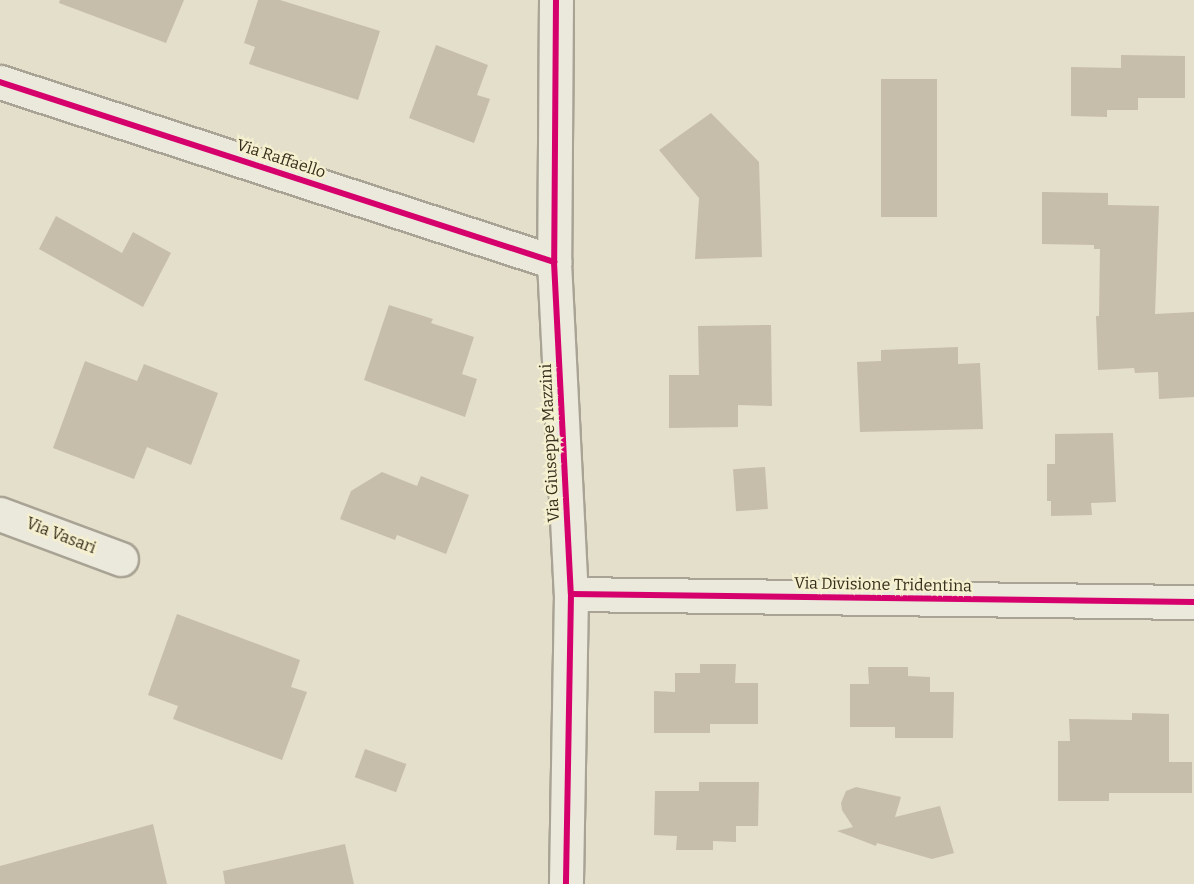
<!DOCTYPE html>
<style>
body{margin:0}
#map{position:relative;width:1194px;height:884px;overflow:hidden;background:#e4dfca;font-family:Bitter,serif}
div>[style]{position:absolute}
.building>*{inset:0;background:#c7bdab;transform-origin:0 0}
.roads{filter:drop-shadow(2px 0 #a8a394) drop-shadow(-2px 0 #a8a394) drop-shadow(0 2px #a8a394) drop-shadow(0 -2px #a8a394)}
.street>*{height:33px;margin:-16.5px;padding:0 16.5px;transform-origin:16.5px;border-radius:16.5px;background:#ebe8dc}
.cycleway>*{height:6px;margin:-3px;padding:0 3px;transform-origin:3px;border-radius:3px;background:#d6006c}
span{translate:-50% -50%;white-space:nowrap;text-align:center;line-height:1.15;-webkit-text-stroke:4.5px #f5f0cf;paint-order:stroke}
.street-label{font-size:16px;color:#362d1c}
</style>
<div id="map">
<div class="building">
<div style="clip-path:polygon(60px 0,184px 0,166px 43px,59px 3px)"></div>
<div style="clip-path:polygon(258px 0,280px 0,380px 31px,358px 100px,249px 64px,255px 47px,244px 43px)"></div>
<div style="clip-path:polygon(436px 45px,488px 65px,477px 95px,490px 99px,474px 143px,409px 118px)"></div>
<div style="clip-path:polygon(1121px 55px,1185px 56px,1185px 98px,1138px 98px,1138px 110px,1107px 110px,1107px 117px,1071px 116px,1071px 67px,1121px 68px)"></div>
<div style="left:937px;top:79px;width:138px;height:56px;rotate:90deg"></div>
<div style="clip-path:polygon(711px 113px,759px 162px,762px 257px,695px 259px,699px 198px,659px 150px)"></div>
<div style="clip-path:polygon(1042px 192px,1108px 193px,1108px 205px,1159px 206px,1155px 314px,1194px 312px,1194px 397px,1159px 399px,1158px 372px,1135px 373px,1134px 368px,1098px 370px,1096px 316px,1099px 316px,1100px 249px,1094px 249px,1094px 245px,1042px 244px)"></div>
<div style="clip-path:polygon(56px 216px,122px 253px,133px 232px,171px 253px,143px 307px,39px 249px)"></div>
<div style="clip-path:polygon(389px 305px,433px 319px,431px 323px,474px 337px,462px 374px,477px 379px,465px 417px,364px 380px)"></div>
<div style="clip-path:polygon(771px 325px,772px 406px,738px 405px,738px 427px,669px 428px,669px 375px,699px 375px,698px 326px)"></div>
<div style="clip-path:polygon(958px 347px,958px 364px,980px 363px,983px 429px,860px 432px,857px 362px,881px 361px,881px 350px)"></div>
<div style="clip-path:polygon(85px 361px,137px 381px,144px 364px,218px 393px,191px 465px,147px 447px,134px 479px,53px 448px)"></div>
<div style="clip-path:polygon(1113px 433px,1116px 502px,1091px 503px,1092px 515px,1051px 516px,1051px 501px,1047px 501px,1047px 464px,1055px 464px,1055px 434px)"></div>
<div style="left:765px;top:467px;width:42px;height:32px;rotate:86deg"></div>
<div style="clip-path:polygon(382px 472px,417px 486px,421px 476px,469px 495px,446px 554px,397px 535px,395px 540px,340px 519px,351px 491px)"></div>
<div style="clip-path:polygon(177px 614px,300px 660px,291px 687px,307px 692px,282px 760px,173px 719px,178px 706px,148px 695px)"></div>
<div style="clip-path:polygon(700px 664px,736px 664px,735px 683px,758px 683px,758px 724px,710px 724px,710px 733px,654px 733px,654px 691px,675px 692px,675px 673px,700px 673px)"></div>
<div style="clip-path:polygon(868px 667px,908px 667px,908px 676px,930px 677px,930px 692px,954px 692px,953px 738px,895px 738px,895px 727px,850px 727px,850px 684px,869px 684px)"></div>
<div style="clip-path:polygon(1132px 713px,1169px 714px,1169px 762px,1192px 762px,1192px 793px,1109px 793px,1109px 801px,1058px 801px,1058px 741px,1070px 741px,1069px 719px,1132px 720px)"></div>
<div style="left:365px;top:749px;width:44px;height:30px;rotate:20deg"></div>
<div style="clip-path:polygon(699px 782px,759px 782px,758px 826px,736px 826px,736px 842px,713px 841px,713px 850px,676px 850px,677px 836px,654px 835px,655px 791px,699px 791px)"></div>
<div style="clip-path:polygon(856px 787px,901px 797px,895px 817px,940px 806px,954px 853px,932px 859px,877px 843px,876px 846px,837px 831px,853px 827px,842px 810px,841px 803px,846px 791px)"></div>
<div style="clip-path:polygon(153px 824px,167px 884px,0 884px,0 866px)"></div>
<div style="clip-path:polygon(345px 844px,354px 884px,225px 884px,223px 871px)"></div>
</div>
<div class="roads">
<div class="street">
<div style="left:556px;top:0;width:262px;rotate:90.4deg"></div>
<div style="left:554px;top:262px;width:332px;rotate:87.1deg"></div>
<div style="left:571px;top:594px;width:290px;rotate:91deg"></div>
<div style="left:0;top:82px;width:583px;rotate:18deg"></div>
<div style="left:0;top:514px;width:129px;rotate:20.4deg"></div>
<div style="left:571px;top:594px;width:623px;rotate:0.74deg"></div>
</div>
</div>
<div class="cycleway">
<div style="left:556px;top:0;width:262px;rotate:90.4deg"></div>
<div style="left:554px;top:262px;width:332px;rotate:87.1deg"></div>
<div style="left:571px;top:594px;width:290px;rotate:91deg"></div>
<div style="left:0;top:82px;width:583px;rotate:18deg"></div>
<div style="left:571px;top:594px;width:623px;rotate:0.74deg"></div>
</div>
<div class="street-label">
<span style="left:281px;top:159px;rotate:18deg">Via Raffaello</span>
<span style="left:550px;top:443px;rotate:-93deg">Via Giuseppe Mazzini</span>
<span style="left:61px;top:536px;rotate:21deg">Via Vasari</span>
<span style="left:883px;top:585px;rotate:1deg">Via Divisione Tridentina</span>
</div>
</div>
